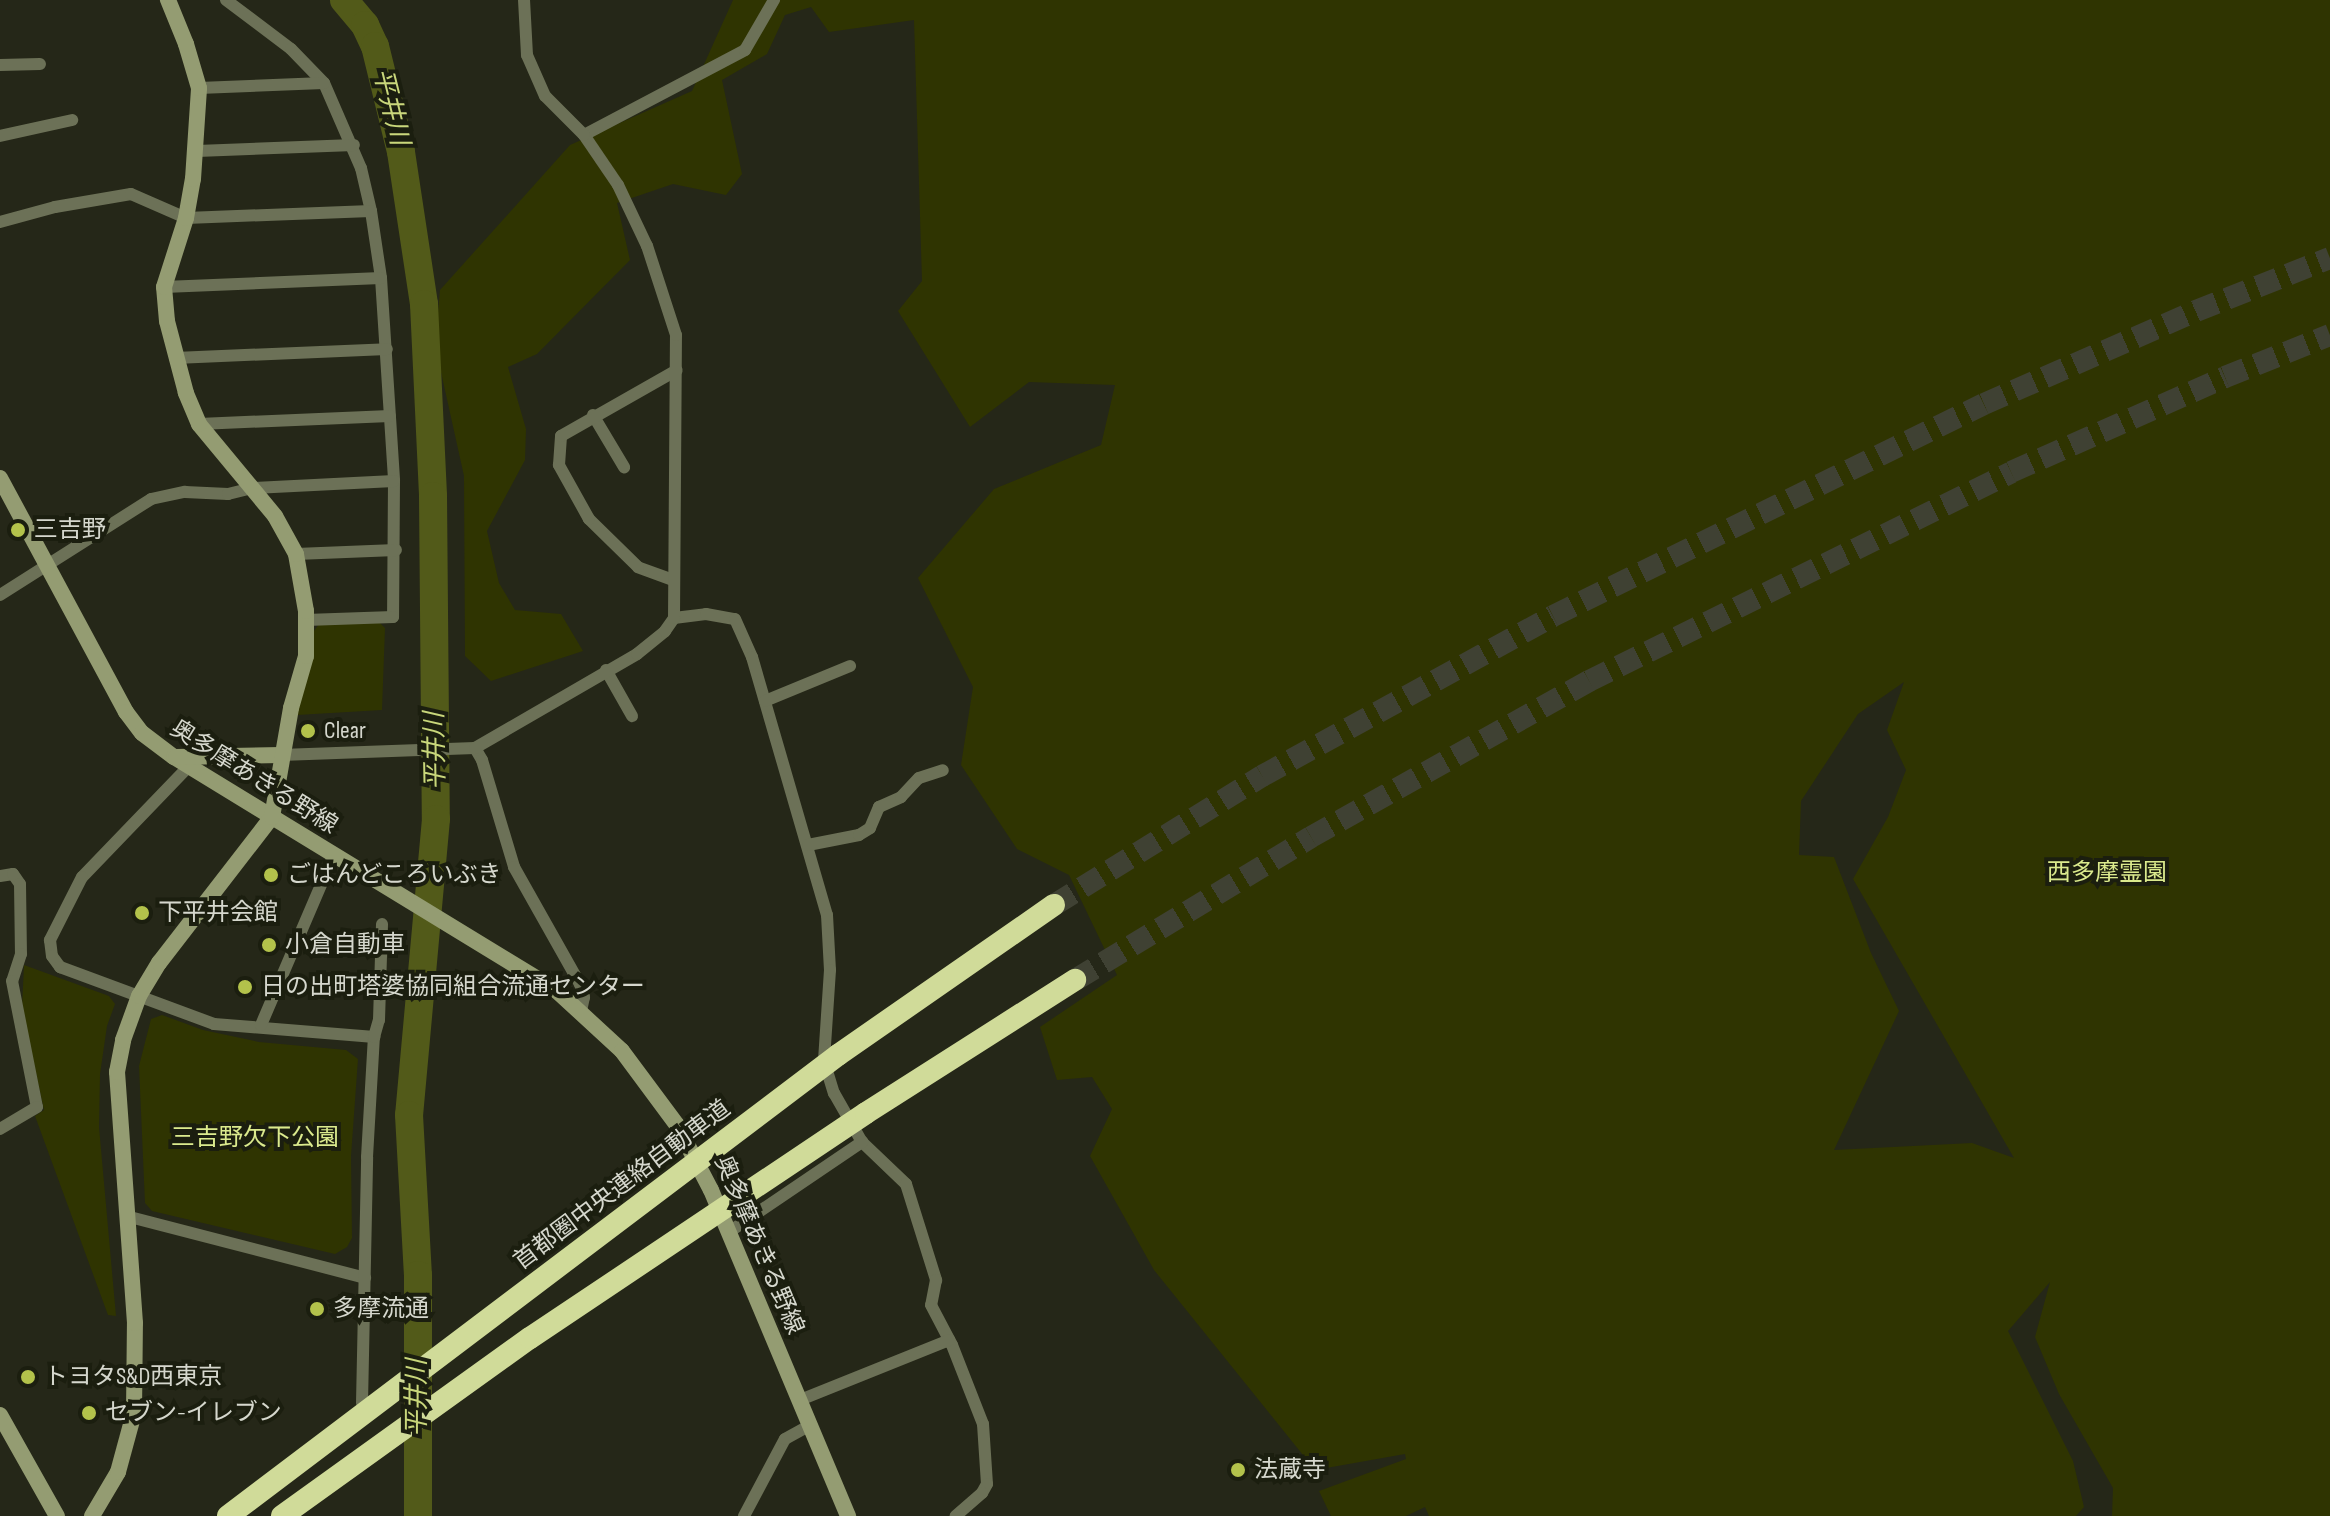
<!DOCTYPE html>
<meta charset="utf-8">
<style>
body{margin:0}
#map{position:relative;width:2330px;height:1516px;overflow:hidden;background:#252718;font-family:"Sofia Sans Condensed","Noto Sans JP",sans-serif}
div>[style]{position:absolute}
.green>*{inset:0;background:#2f3401}
.river>*{height:28px;margin:-14px;padding:0 14px;transform-origin:14px;border-radius:14px;background:#525a19}
.highway-tunnel>*{height:22px;margin-top:-11px;transform-origin:0;background:repeating-linear-gradient(90deg,#3f4133 0 22px,transparent 0 33px)}
.street>*{height:12px;margin:-6px;padding:0 6px;transform-origin:6px;border-radius:6px;background:#6c7157}
.secondary>*{height:16px;margin:-8px;padding:0 8px;transform-origin:8px;border-radius:8px;background:#949c72}
.highway>*{height:22px;margin:-11px;padding:0 11px;transform-origin:11px;border-radius:11px;background:#d0db99}
.dots>*{width:22px;height:22px;translate:-50% -50%;box-sizing:border-box;border:4px solid #1b1e0f;border-radius:50%}
span{translate:-50% -50%;white-space:nowrap;text-align:center;line-height:1.15;-webkit-text-stroke:8px #1b1e0f;paint-order:stroke}
.poi-label{font-size:24px;color:#d5d7cd}
.left{translate:0 -50%;text-align:left}
.street-label{font-size:24px;color:#d5d7cd}
.park-label{font-size:24px;color:#dbea8d}
.water-label{font-size:26px;color:#c9d77b;font-style:italic}
</style>
<div id="map">
<div class="green">
<div style="clip-path:polygon(evenodd,733px 0,2330px 0,2330px 1516px,2112px 1516px,2113px 1488px,2059px 1394px,2035px 1337px,2050px 1282px,2008px 1331px,2073px 1461px,2084px 1507px,2076px 1516px,1429px 1516px,1425px 1507px,1406px 1516px,1331px 1516px,1319px 1491px,1406px 1459px,1405px 1454px,1315px 1470px,1154px 1270px,1090px 1156px,1112px 1109px,1092px 1077px,1057px 1080px,1040px 1027px,1117px 975px,1069px 875px,1017px 849px,961px 765px,973px 687px,918px 578px,994px 489px,1101px 445px,1115px 385px,1029px 382px,970px 427px,898px 311px,922px 281px,914px 20px,829px 32px,811px 7px,785px 15px,767px 54px,722px 80px,742px 174px,726px 195px,673px 184px,617px 203px,630px 260px,537px 354px,508px 367px,526px 429px,525px 460px,487px 531px,499px 583px,515px 610px,561px 614px,583px 651px,491px 681px,465px 656px,464px 476px,435px 345px,440px 290px,570px 145px,692px 91px,733px 0,1904px 682px,1887px 730px,1906px 770px,1888px 817px,1853px 879px,2014px 1158px,1972px 1143px,1834px 1150px,1899px 1011px,1871px 953px,1834px 857px,1799px 855px,1801px 801px,1858px 714px,1904px 682px)"></div>
<div style="clip-path:polygon(380px 623px,385px 628px,382px 710px,297px 715px,313px 653px,314px 631px,319px 624px)"></div>
<div style="clip-path:polygon(24px 965px,109px 996px,115px 1004px,107px 1026px,100px 1074px,99px 1127px,116px 1316px,108px 1315px,35px 1116px,44px 1110px,22px 1008px)"></div>
<div style="clip-path:polygon(162px 1015px,203px 1030px,259px 1042px,346px 1050px,358px 1059px,351px 1156px,352px 1238px,347px 1247px,335px 1254px,152px 1211px,145px 1203px,139px 1066px,151px 1019px)"></div>
</div>
<div class="river">
<div style="left:344px;top:0;width:33px;rotate:50deg"></div>
<div style="left:365px;top:25px;width:23px;rotate:65deg"></div>
<div style="left:375px;top:46px;width:109px;rotate:76.2deg"></div>
<div style="left:401px;top:152px;width:154px;rotate:81.4deg"></div>
<div style="left:424px;top:304px;width:192px;rotate:87.3deg"></div>
<div style="left:433px;top:496px;width:323px;rotate:89.5deg"></div>
<div style="left:436px;top:819px;width:297px;rotate:95.2deg"></div>
<div style="left:409px;top:1115px;width:160px;rotate:86.8deg"></div>
<div style="left:418px;top:1275px;width:241px;rotate:90deg"></div>
</div>
<div class="highway-tunnel">
<div style="left:1054px;top:905px;width:245px;rotate:-31.8deg"></div>
<div style="left:1262px;top:776px;width:332px;rotate:-28.8deg"></div>
<div style="left:1553px;top:616px;width:480px;rotate:-26.2deg"></div>
<div style="left:1984px;top:404px;width:232px;rotate:-23.7deg"></div>
<div style="left:2196px;top:311px;width:144px;rotate:-21.6deg"></div>
<div style="left:1075px;top:980px;width:276px;rotate:-31.2deg"></div>
<div style="left:1311px;top:837px;width:319px;rotate:-29.3deg"></div>
<div style="left:1589px;top:681px;width:471px;rotate:-26.3deg"></div>
<div style="left:2011px;top:472px;width:234px;rotate:-23.9deg"></div>
<div style="left:2225px;top:377px;width:113px;rotate:-21.8deg"></div>
</div>
<div class="street">
<div style="left:226px;top:0;width:81px;rotate:37deg"></div>
<div style="left:291px;top:49px;width:47px;rotate:45.9deg"></div>
<div style="left:324px;top:83px;width:93px;rotate:66.5deg"></div>
<div style="left:361px;top:168px;width:44px;rotate:76.9deg"></div>
<div style="left:371px;top:211px;width:68px;rotate:81.5deg"></div>
<div style="left:381px;top:278px;width:203px;rotate:86.3deg"></div>
<div style="left:394px;top:481px;width:136px;rotate:90.4deg"></div>
<div style="left:393px;top:617px;width:87px;rotate:178deg"></div>
<div style="left:0;top:65px;width:40px;rotate:-1.4deg"></div>
<div style="left:199px;top:88px;width:125px;rotate:-2.3deg"></div>
<div style="left:584px;top:135px;width:182px;rotate:-27.8deg"></div>
<div style="left:745px;top:50px;width:58px;rotate:-59.9deg"></div>
<div style="left:0;top:136px;width:74px;rotate:-12.5deg"></div>
<div style="left:197px;top:151px;width:157px;rotate:-2.2deg"></div>
<div style="left:0;top:222px;width:57px;rotate:-15.3deg"></div>
<div style="left:55px;top:207px;width:77px;rotate:-9.7deg"></div>
<div style="left:131px;top:194px;width:60px;rotate:23.6deg"></div>
<div style="left:186px;top:218px;width:185px;rotate:-2.2deg"></div>
<div style="left:164px;top:287px;width:217px;rotate:-2.4deg"></div>
<div style="left:175px;top:358px;width:212px;rotate:-2.4deg"></div>
<div style="left:593px;top:415px;width:61px;rotate:59.2deg"></div>
<div style="left:199px;top:424px;width:191px;rotate:-2.4deg"></div>
<div style="left:296px;top:554px;width:100px;rotate:-2.3deg"></div>
<div style="left:673px;top:580px;width:37px;rotate:-160deg"></div>
<div style="left:638px;top:567px;width:69px;rotate:-135.6deg"></div>
<div style="left:589px;top:519px;width:62px;rotate:-119.1deg"></div>
<div style="left:559px;top:465px;width:29px;rotate:-86deg"></div>
<div style="left:561px;top:436px;width:133px;rotate:-29.6deg"></div>
<div style="left:0;top:595px;width:179px;rotate:-32.4deg"></div>
<div style="left:151px;top:499px;width:35px;rotate:-12deg"></div>
<div style="left:185px;top:492px;width:43px;rotate:2.7deg"></div>
<div style="left:228px;top:494px;width:25px;rotate:-14deg"></div>
<div style="left:252px;top:488px;width:142px;rotate:-2.8deg"></div>
<div style="left:674px;top:618px;width:32px;rotate:-7deg"></div>
<div style="left:706px;top:614px;width:29px;rotate:10deg"></div>
<div style="left:735px;top:619px;width:42px;rotate:65.9deg"></div>
<div style="left:752px;top:657px;width:269px;rotate:73.8deg"></div>
<div style="left:827px;top:915px;width:55px;rotate:86.9deg"></div>
<div style="left:830px;top:970px;width:91px;rotate:93.8deg"></div>
<div style="left:824px;top:1061px;width:34px;rotate:73deg"></div>
<div style="left:834px;top:1093px;width:56px;rotate:60.3deg"></div>
<div style="left:862px;top:1142px;width:61px;rotate:43.7deg"></div>
<div style="left:906px;top:1184px;width:101px;rotate:72.6deg"></div>
<div style="left:936px;top:1280px;width:25px;rotate:101deg"></div>
<div style="left:931px;top:1305px;width:45px;rotate:62.3deg"></div>
<div style="left:952px;top:1345px;width:85px;rotate:68.6deg"></div>
<div style="left:983px;top:1424px;width:60px;rotate:86.2deg"></div>
<div style="left:987px;top:1484px;width:10px;rotate:119deg"></div>
<div style="left:982px;top:1493px;width:35px;rotate:139deg"></div>
<div style="left:606px;top:670px;width:53px;rotate:60.5deg"></div>
<div style="left:765px;top:701px;width:92px;rotate:-22.4deg"></div>
<div style="left:475px;top:748px;width:14px;rotate:60deg"></div>
<div style="left:482px;top:760px;width:112px;rotate:73.3deg"></div>
<div style="left:514px;top:867px;width:134px;rotate:60.6deg"></div>
<div style="left:580px;top:984px;width:14px;rotate:73deg"></div>
<div style="left:584px;top:997px;width:14px;rotate:102deg"></div>
<div style="left:281px;top:755px;width:194px;rotate:-2.1deg"></div>
<div style="left:475px;top:748px;width:187px;rotate:-30.1deg"></div>
<div style="left:637px;top:654px;width:36px;rotate:-39deg"></div>
<div style="left:665px;top:631px;width:16px;rotate:-55deg"></div>
<div style="left:674px;top:618px;width:283px;rotate:-89.6deg"></div>
<div style="left:676px;top:335px;width:94px;rotate:-108deg"></div>
<div style="left:647px;top:246px;width:68px;rotate:-115.4deg"></div>
<div style="left:618px;top:185px;width:60px;rotate:-124.2deg"></div>
<div style="left:584px;top:135px;width:55px;rotate:-135deg"></div>
<div style="left:545px;top:96px;width:45px;rotate:-113.7deg"></div>
<div style="left:527px;top:55px;width:55px;rotate:-93.1deg"></div>
<div style="left:189px;top:766px;width:154px;rotate:133.9deg"></div>
<div style="left:82px;top:877px;width:71px;rotate:116.9deg"></div>
<div style="left:50px;top:940px;width:16px;rotate:83deg"></div>
<div style="left:52px;top:956px;width:14px;rotate:54deg"></div>
<div style="left:60px;top:967px;width:164px;rotate:20.3deg"></div>
<div style="left:214px;top:1024px;width:161px;rotate:4.6deg"></div>
<div style="left:808px;top:845px;width:52px;rotate:-11.1deg"></div>
<div style="left:859px;top:835px;width:13px;rotate:-32deg"></div>
<div style="left:870px;top:828px;width:23px;rotate:-67deg"></div>
<div style="left:879px;top:807px;width:24px;rotate:-24deg"></div>
<div style="left:901px;top:797px;width:26px;rotate:-47deg"></div>
<div style="left:919px;top:778px;width:25px;rotate:-18deg"></div>
<div style="left:0;top:876px;width:13px;rotate:-9deg"></div>
<div style="left:13px;top:874px;width:12px;rotate:55deg"></div>
<div style="left:20px;top:884px;width:70px;rotate:89.2deg"></div>
<div style="left:21px;top:954px;width:28px;rotate:108deg"></div>
<div style="left:12px;top:981px;width:128px;rotate:78.8deg"></div>
<div style="left:37px;top:1107px;width:43px;rotate:149.3deg"></div>
<div style="left:261px;top:1025px;width:185px;rotate:-66.8deg"></div>
<div style="left:126px;top:1216px;width:247px;rotate:14.5deg"></div>
<div style="left:729px;top:1232px;width:161px;rotate:-34.1deg"></div>
<div style="left:800px;top:1400px;width:161px;rotate:-21.9deg"></div>
<div style="left:362px;top:1403px;width:246px;rotate:-88.8deg"></div>
<div style="left:367px;top:1157px;width:120px;rotate:-86.7deg"></div>
<div style="left:374px;top:1037px;width:18px;rotate:-74deg"></div>
<div style="left:379px;top:1020px;width:96px;rotate:-88.2deg"></div>
<div style="left:744px;top:1516px;width:87px;rotate:-62deg"></div>
<div style="left:785px;top:1439px;width:29px;rotate:-29deg"></div>
</div>
<div class="secondary">
<div style="left:0;top:478px;width:266px;rotate:61.7deg"></div>
<div style="left:126px;top:712px;width:26px;rotate:53deg"></div>
<div style="left:142px;top:733px;width:40px;rotate:37deg"></div>
<div style="left:174px;top:757px;width:449px;rotate:31.4deg"></div>
<div style="left:557px;top:991px;width:88px;rotate:42.7deg"></div>
<div style="left:622px;top:1051px;width:92px;rotate:53.4deg"></div>
<div style="left:677px;top:1125px;width:73px;rotate:62.4deg"></div>
<div style="left:711px;top:1190px;width:354px;rotate:67.2deg"></div>
<div style="left:176px;top:757px;width:105px;rotate:-1.1deg"></div>
<div style="left:0;top:1415px;width:116px;rotate:60.6deg"></div>
<div style="left:92px;top:1516px;width:51px;rotate:-59.4deg"></div>
<div style="left:118px;top:1472px;width:61px;rotate:-74.8deg"></div>
<div style="left:134px;top:1413px;width:90px;rotate:-89.4deg"></div>
<div style="left:135px;top:1323px;width:252px;rotate:-94.1deg"></div>
<div style="left:117px;top:1072px;width:33px;rotate:-79deg"></div>
<div style="left:123px;top:1040px;width:47px;rotate:-70deg"></div>
<div style="left:139px;top:996px;width:39px;rotate:-59deg"></div>
<div style="left:159px;top:963px;width:185px;rotate:-52.3deg"></div>
<div style="left:272px;top:817px;width:111px;rotate:-80.1deg"></div>
<div style="left:291px;top:708px;width:54px;rotate:-73.9deg"></div>
<div style="left:306px;top:656px;width:45px;rotate:-90deg"></div>
<div style="left:306px;top:611px;width:58px;rotate:-100deg"></div>
<div style="left:296px;top:554px;width:43px;rotate:-118.9deg"></div>
<div style="left:275px;top:516px;width:119px;rotate:-129.6deg"></div>
<div style="left:199px;top:424px;width:34px;rotate:-113deg"></div>
<div style="left:186px;top:393px;width:74px;rotate:-104.8deg"></div>
<div style="left:167px;top:321px;width:34px;rotate:-95deg"></div>
<div style="left:164px;top:287px;width:72px;rotate:-72.3deg"></div>
<div style="left:186px;top:218px;width:40px;rotate:-80deg"></div>
<div style="left:193px;top:179px;width:91px;rotate:-86.2deg"></div>
<div style="left:199px;top:88px;width:46px;rotate:-106.5deg"></div>
<div style="left:186px;top:44px;width:48px;rotate:-112.2deg"></div>
</div>
<div class="highway">
<div style="left:228px;top:1516px;width:765px;rotate:-37.08deg"></div>
<div style="left:838px;top:1055px;width:263px;rotate:-34.8deg"></div>
<div style="left:282px;top:1516px;width:305px;rotate:-35.7deg"></div>
<div style="left:530px;top:1338px;width:404px;rotate:-33.8deg"></div>
<div style="left:866px;top:1113px;width:248px;rotate:-32.5deg"></div>
</div>
<div class="dots">
<div style="left:18px;top:530px;background:#b3c24b"></div>
<div style="left:308px;top:731px;background:#b3c24b"></div>
<div style="left:271px;top:875px;background:#b3c24b"></div>
<div style="left:142px;top:913px;background:#b3c24b"></div>
<div style="left:269px;top:945px;background:#b3c24b"></div>
<div style="left:245px;top:987px;background:#b3c24b"></div>
<div style="left:317px;top:1309px;background:#b3c24b"></div>
<div style="left:28px;top:1377px;background:#b3c24b"></div>
<div style="left:89px;top:1413px;background:#b3c24b"></div>
<div style="left:1238px;top:1470px;background:#b3c24b"></div>
</div>
<div class="poi-label">
<span class="left" style="left:34px;top:530px">三吉野</span>
<span class="left" style="left:324px;top:731px">Clear</span>
<span class="left" style="left:287px;top:875px">ごはんどころいぶき</span>
<span class="left" style="left:158px;top:913px">下平井会館</span>
<span class="left" style="left:285px;top:945px">小倉自動車</span>
<span class="left" style="left:261px;top:987px">日の出町塔婆協同組合流通センター</span>
<span class="left" style="left:333px;top:1309px">多摩流通</span>
<span class="left" style="left:44px;top:1377px">トヨタS&amp;D西東京</span>
<span class="left" style="left:105px;top:1413px">セブン-イレブン</span>
<span class="left" style="left:1254px;top:1470px">法蔵寺</span>
</div>
<div class="street-label">
<span style="left:254px;top:777px;rotate:32deg">奥多摩あきる野線</span>
<span style="left:622px;top:1185px;rotate:-37deg">首都圏中央連絡自動車道</span>
<span style="left:759px;top:1245px;rotate:67deg">奥多摩あきる野線</span>
</div>
<div class="park-label">
<span style="left:2107px;top:873px">西多摩霊園</span>
<span style="left:255px;top:1138px">三吉野欠下公園</span>
</div>
<div class="water-label">
<span style="left:390px;top:107px;rotate:76deg">平井川</span>
<span style="left:436px;top:751px;rotate:-91deg">平井川</span>
<span style="left:418px;top:1398px;rotate:-90deg">平井川</span>
</div>
</div>
